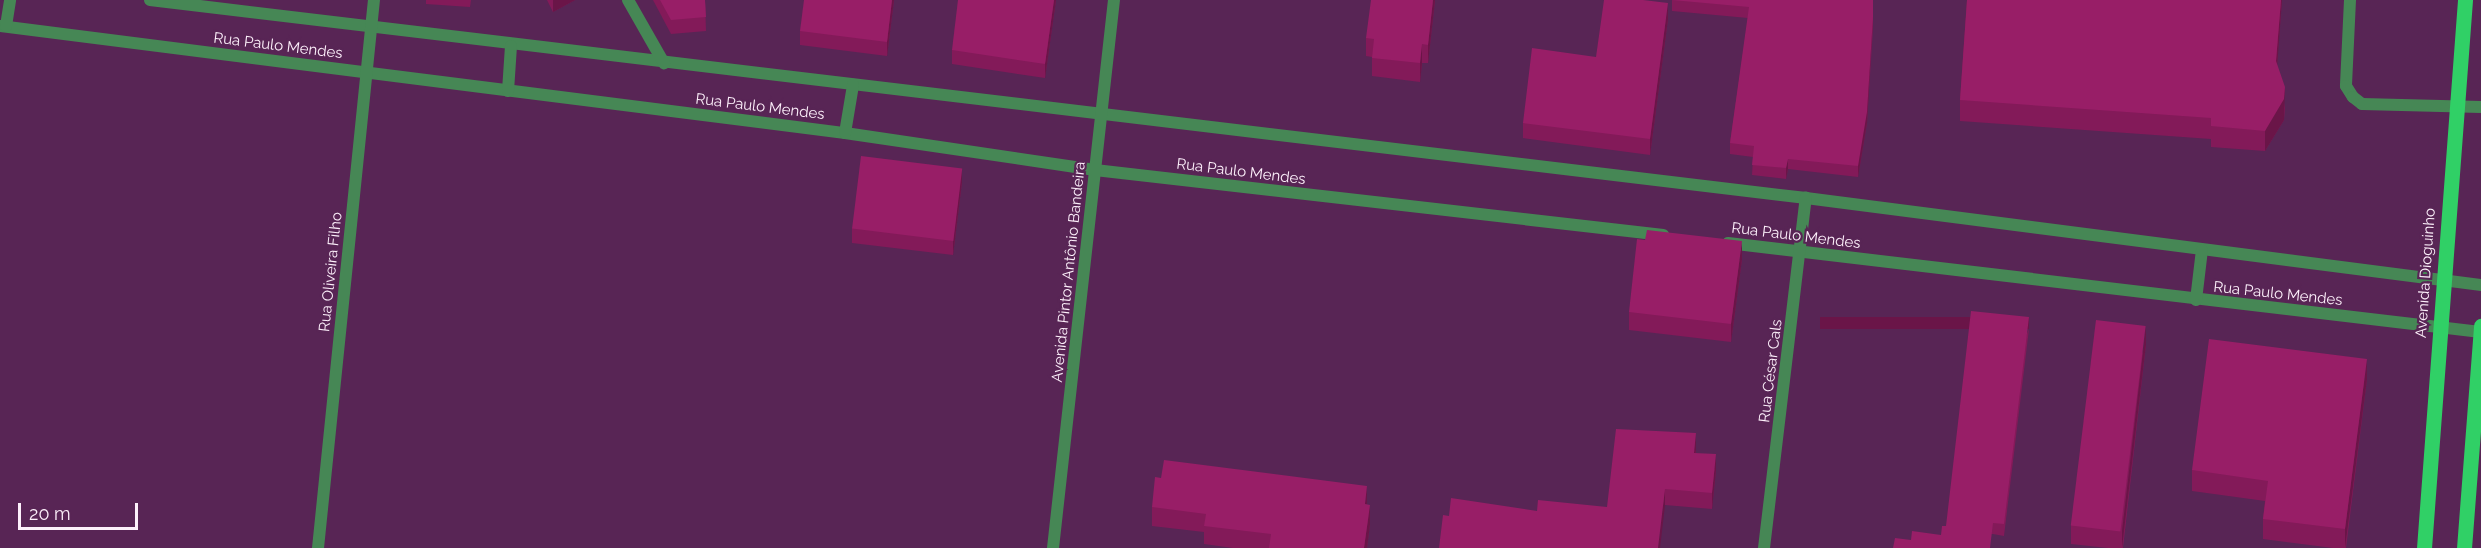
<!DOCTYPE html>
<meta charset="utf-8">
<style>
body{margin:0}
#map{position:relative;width:2481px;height:548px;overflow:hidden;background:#582555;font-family:Raleway,sans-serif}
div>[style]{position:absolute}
.service>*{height:12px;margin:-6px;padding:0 6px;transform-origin:6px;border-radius:6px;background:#468755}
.minor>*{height:12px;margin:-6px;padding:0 6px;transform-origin:6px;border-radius:6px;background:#468755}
.primary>*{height:15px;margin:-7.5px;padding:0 7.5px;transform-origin:7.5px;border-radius:7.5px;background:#30d066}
.wall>*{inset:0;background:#831a59}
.shaded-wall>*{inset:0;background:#6a1548;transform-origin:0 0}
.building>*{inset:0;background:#981e67;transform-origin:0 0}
span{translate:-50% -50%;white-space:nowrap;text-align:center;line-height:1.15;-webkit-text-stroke:4.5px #582555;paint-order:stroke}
.street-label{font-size:15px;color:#fdf0fb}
.scale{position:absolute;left:18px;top:503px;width:120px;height:27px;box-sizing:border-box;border:3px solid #fdf0fb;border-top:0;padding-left:8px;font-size:18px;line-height:21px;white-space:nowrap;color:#fdf0fb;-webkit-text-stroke:4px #582555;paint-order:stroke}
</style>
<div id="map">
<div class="service">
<div style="left:2350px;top:0;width:86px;rotate:92.7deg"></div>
<div style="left:2346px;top:86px;width:13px;rotate:58deg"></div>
<div style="left:2353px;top:97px;width:11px;rotate:38deg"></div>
<div style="left:2362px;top:104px;width:119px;rotate:1.4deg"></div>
</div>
<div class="minor">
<div style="left:150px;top:0;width:1668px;rotate:6.82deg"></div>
<div style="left:1806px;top:198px;width:681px;rotate:7.34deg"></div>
<div style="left:628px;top:0;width:73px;rotate:60.3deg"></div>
<div style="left:0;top:26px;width:852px;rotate:7.22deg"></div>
<div style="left:845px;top:133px;width:253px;rotate:8.4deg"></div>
<div style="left:1095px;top:170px;width:572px;rotate:6.53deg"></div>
<div style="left:6px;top:26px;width:26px;rotate:-81deg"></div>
<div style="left:508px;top:91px;width:45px;rotate:-86.2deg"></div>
<div style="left:845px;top:133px;width:49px;rotate:-80.5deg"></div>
<div style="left:1728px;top:243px;width:758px;rotate:6.74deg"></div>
<div style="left:2196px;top:300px;width:50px;rotate:-83.2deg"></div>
<div style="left:318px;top:548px;width:551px;rotate:-84.17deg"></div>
<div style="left:1053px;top:548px;width:551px;rotate:-83.65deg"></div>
<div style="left:1764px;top:548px;width:353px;rotate:-83.2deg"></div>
</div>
<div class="primary">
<div style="left:2424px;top:548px;width:550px;rotate:-85.72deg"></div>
<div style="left:2464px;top:548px;width:223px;rotate:-85.6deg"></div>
</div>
<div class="wall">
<div style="clip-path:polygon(426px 0,471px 0,470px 7px,426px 4px)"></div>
<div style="clip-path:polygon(547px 0,575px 0,553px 12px)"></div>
<div style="clip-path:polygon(653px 0,705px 0,706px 31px,671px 34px)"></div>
<div style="clip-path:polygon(894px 0,887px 56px,800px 45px,800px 31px)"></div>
<div style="clip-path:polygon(1056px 0,1045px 78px,952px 64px,952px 50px)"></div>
<div style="clip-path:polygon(1435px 0,1428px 63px,1422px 63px,1420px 82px,1372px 76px,1372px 57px,1366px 56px,1366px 38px)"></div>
<div style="clip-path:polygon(1672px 0,1873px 0,1873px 28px,1867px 123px,1858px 177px,1788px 169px,1786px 179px,1752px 175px,1753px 157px,1730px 154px,1730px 143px,1748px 18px,1672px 11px)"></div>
<div style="clip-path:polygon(1967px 0,2282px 0,2277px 64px,2285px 108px,2284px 120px,2265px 151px,2211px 147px,2211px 139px,1960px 121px,1960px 100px)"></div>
<div style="clip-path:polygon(1668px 19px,1650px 155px,1523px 138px,1523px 123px,1596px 57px)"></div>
<div style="clip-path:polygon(962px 182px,953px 255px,852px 243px,852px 228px)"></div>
<div style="clip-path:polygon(1742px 259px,1731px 342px,1629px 330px,1629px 312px)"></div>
<div style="clip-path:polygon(2029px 329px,2004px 536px,1993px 534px,1911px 540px,1941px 535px,1946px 526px)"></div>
<div style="clip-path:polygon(2146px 344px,2123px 548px,2108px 548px,2071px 544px,2071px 525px)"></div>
<div style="clip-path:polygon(2367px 379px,2346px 548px,2333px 548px,2263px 539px,2263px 519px,2265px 501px,2192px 491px,2192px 470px)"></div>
<div style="clip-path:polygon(1696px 449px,1696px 453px,1716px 470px,1712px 509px,1665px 505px,1449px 516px,1607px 507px)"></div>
<div style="clip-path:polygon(1367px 505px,1370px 524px,1367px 548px,1233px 548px,1204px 544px,1204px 532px,1152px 526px,1152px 507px)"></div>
</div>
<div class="shaded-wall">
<div style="clip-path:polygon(553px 0,575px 0,553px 12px)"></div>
<div style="clip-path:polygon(892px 0,894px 0,887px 56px,887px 42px)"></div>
<div style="clip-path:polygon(1054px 0,1056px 0,1045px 78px,1045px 64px)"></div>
<div style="clip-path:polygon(1433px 0,1435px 0,1428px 63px,1428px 45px)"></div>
<div style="clip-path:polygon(2281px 0,2282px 0,2276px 81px,2276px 61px)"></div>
<div style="clip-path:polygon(1668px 3px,1668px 19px,1650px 155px,1650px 139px)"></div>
<div style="clip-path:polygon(1873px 17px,1867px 123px,1858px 177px,1858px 166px)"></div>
<div style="clip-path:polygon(1422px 44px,1422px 63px,1420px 82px,1420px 63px)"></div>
<div style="clip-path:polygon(2285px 87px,2284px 120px,2265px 151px,2265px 131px)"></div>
<div style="clip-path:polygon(1788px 159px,1788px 169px,1786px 179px,1786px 168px)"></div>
<div style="clip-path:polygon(962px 168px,962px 182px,953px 255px,953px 241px)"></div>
<div style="clip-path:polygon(1742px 241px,1742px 259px,1731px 342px,1731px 324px)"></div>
<div style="left:2029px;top:317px;width:12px;height:209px;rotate:90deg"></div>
<div style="clip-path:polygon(2146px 326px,2146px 344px,2122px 548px,2122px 531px)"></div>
<div style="clip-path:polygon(2367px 359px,2367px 379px,2345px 548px,2345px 529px)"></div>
<div style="clip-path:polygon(1696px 433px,1696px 449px,1694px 469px,1694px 453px)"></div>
<div style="clip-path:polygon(1716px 454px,1716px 470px,1712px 509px,1712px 493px)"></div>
<div style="clip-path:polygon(1367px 486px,1367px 504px,1365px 504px)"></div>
<div style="clip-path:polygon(1665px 489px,1665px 505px,1660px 548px,1658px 548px)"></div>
<div style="clip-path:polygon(1370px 505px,1370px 524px,1367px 548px,1364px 548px)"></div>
</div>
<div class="building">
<div style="clip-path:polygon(660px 0,705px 0,706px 17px,671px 20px)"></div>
<div style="clip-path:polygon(804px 0,892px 0,887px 42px,800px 31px)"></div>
<div style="clip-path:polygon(958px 0,1054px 0,1045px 64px,952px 50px)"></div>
<div style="clip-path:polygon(1371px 0,1433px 0,1428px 45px,1422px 44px,1420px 63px,1372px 58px,1374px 39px,1366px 38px)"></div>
<div style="clip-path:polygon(1604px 0,1643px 0,1668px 3px,1650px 139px,1523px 123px,1532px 48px,1596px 57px)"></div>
<div style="clip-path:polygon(1672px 0,1873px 0,1873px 17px,1867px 112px,1858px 166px,1788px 159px,1786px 168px,1752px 165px,1754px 146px,1730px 143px,1749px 7px)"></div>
<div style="clip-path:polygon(1967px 0,2281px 0,2276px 61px,2285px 87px,2284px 99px,2265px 131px,2211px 126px,2211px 118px,1960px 100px)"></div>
<div style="left:861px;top:156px;width:102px;height:73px;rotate:7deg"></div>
<div style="clip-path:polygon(1647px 230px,1742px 241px,1731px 324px,1629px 312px,1637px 239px,1645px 240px)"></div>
<div style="clip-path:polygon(1971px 311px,2029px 317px,2004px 524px,1993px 523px,1990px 548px,1893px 548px,1895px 538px,1911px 540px,1912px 531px,1941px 535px,1942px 526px,1946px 526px)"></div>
<div style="left:2096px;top:320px;width:50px;height:207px;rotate:7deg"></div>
<div style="clip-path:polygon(2209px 339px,2367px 359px,2345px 529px,2263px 519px,2268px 481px,2192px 470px)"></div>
<div style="clip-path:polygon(1616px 429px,1696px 433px,1694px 453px,1716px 454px,1712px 493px,1665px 489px,1658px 548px,1439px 548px,1443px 515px,1449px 516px,1451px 498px,1537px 511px,1538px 500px,1607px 507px)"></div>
<div style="clip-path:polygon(1164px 460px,1367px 486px,1365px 504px,1370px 505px,1364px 548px,1269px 548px,1271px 534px,1204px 526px,1206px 514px,1152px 507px,1155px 477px,1161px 478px)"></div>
</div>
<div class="street-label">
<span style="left:278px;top:46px;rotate:7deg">Rua Paulo Mendes</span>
<span style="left:760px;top:107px;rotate:7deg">Rua Paulo Mendes</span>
<span style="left:1241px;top:172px;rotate:7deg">Rua Paulo Mendes</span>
<span style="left:1796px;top:236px;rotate:7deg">Rua Paulo Mendes</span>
<span style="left:331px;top:272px;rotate:-84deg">Rua Oliveira Filho</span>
<span style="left:1069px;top:272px;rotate:-84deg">Avenida Pintor Antônio Bandeira</span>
<span style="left:2426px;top:273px;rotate:-86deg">Avenida Dioguinho</span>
<span style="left:2278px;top:294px;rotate:6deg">Rua Paulo Mendes</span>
<span style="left:1771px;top:371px;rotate:-83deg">Rua César Cals</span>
</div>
<div class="scale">20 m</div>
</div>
